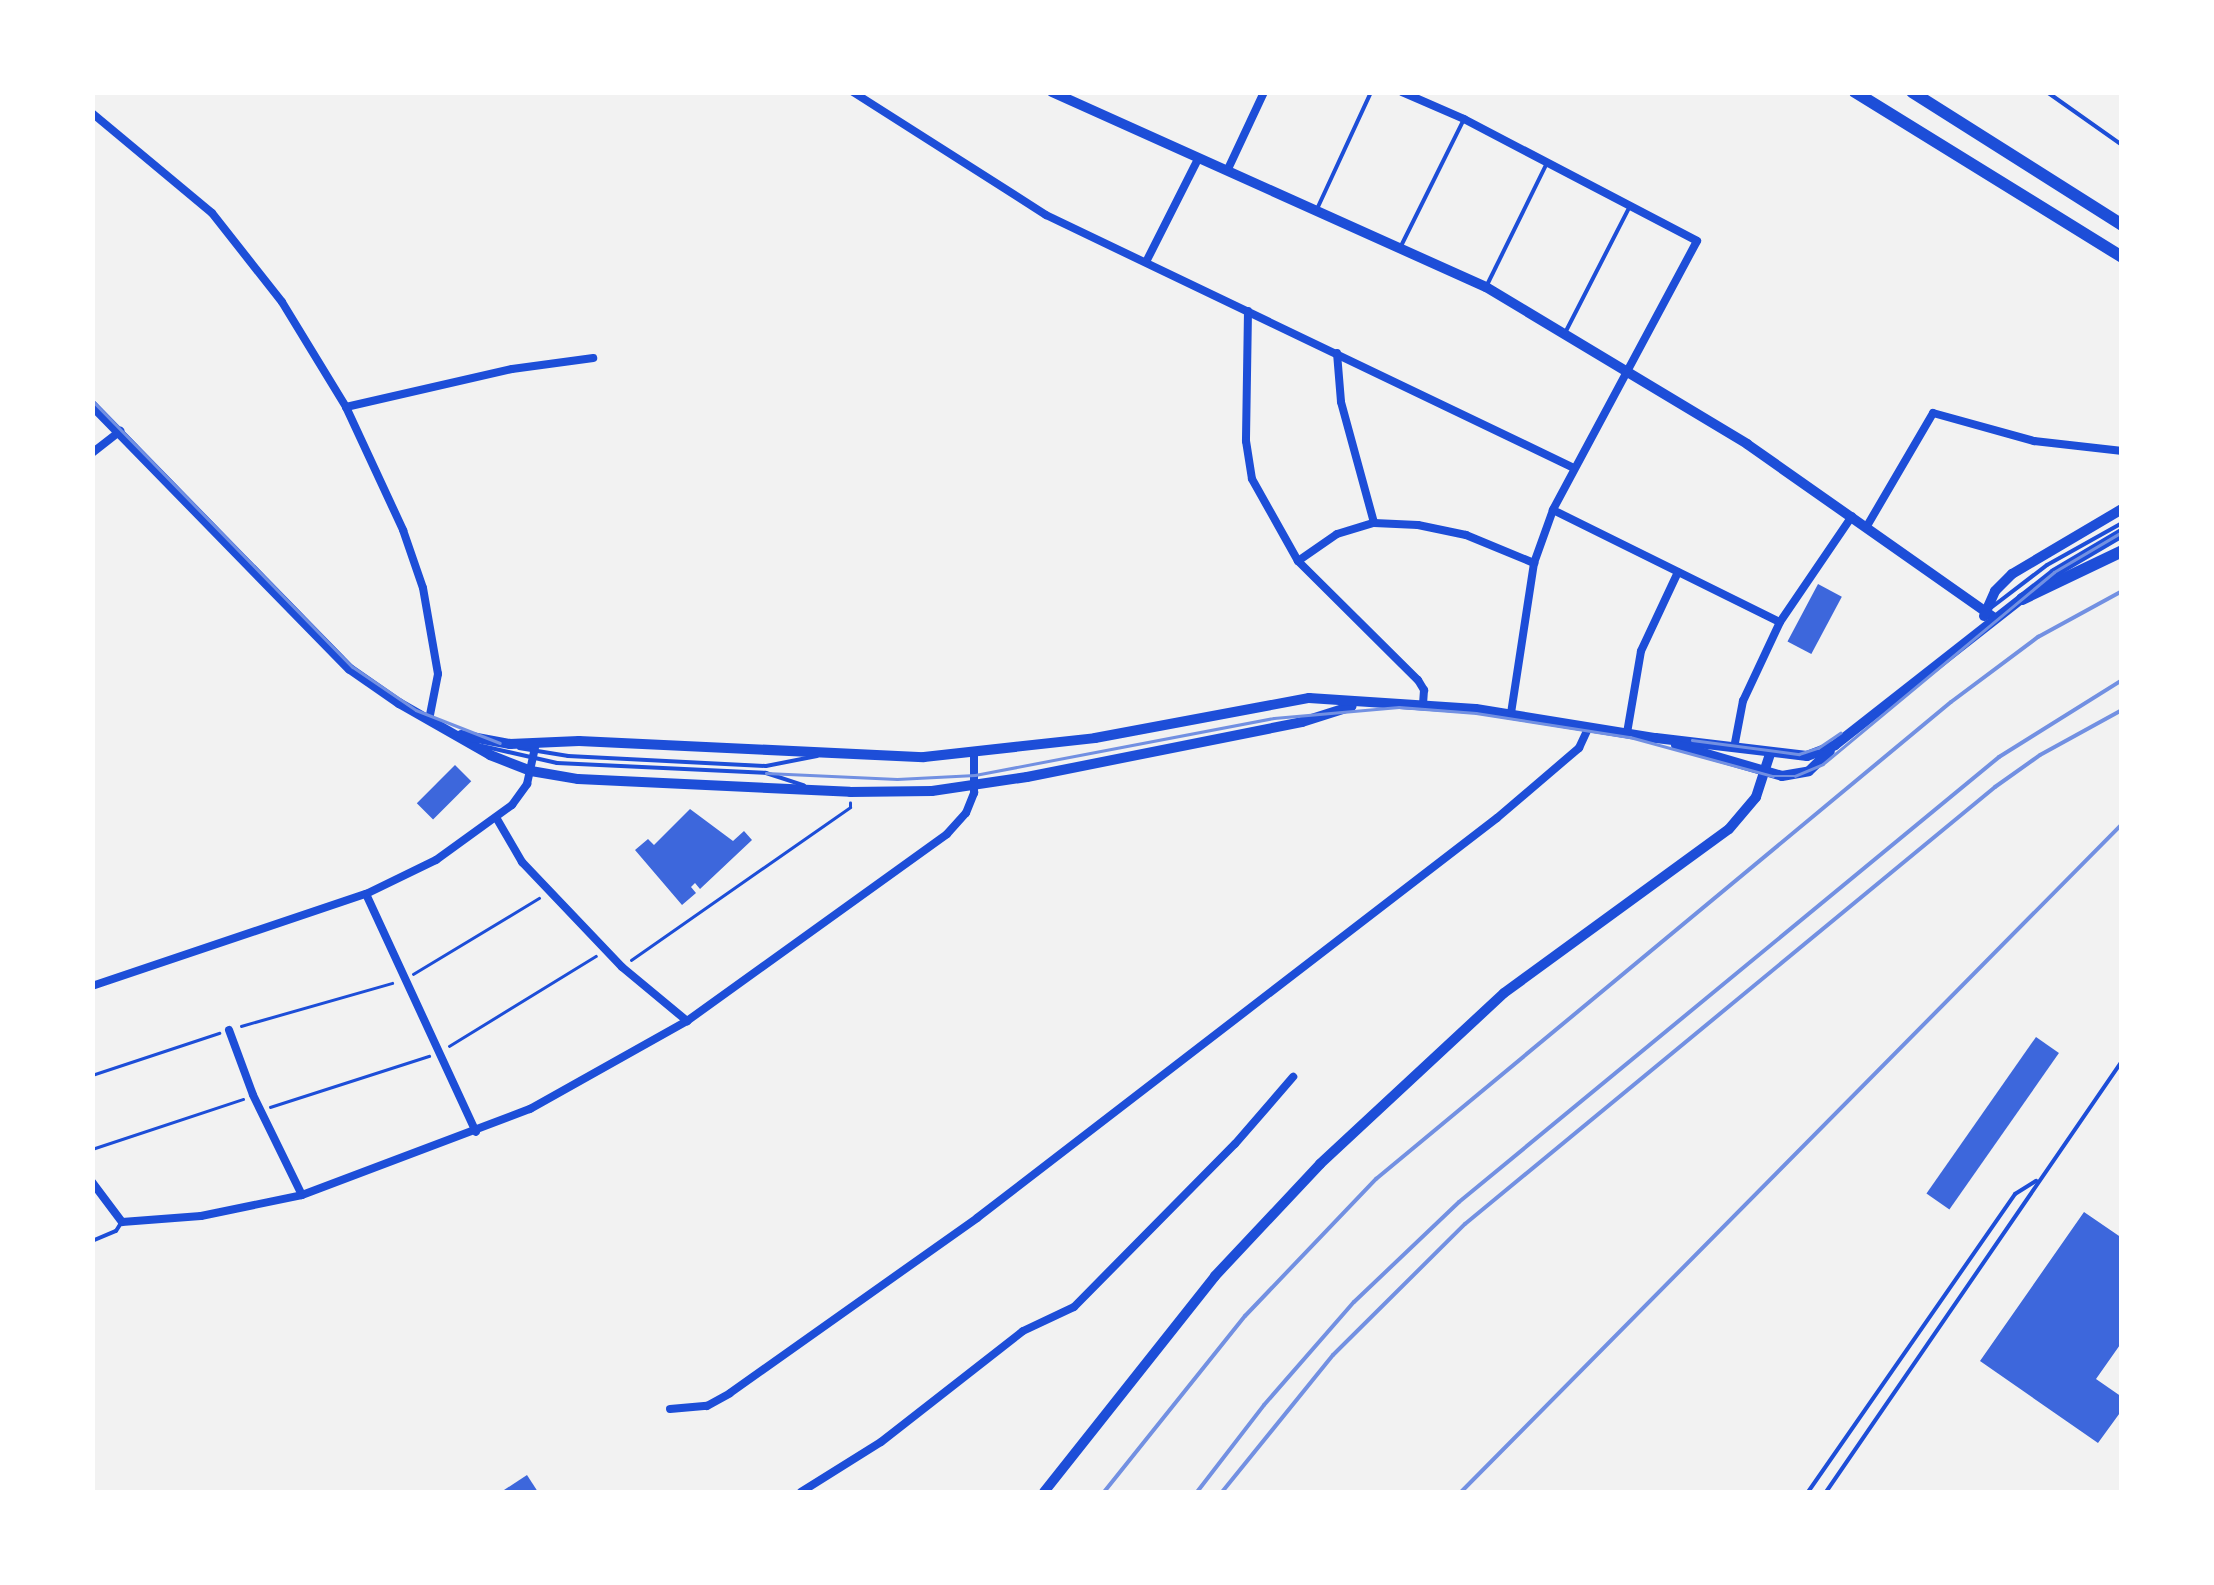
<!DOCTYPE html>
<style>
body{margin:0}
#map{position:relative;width:2214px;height:1585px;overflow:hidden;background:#f2f2f2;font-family:"PT Sans",sans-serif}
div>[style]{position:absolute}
.building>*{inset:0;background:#3d67dc;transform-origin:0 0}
.path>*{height:2.5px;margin:-1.25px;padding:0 1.25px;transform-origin:1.25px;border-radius:1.25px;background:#1d4ed8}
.service>*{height:4px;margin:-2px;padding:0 2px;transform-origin:2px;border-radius:2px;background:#1d4ed8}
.minor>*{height:8px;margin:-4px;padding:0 4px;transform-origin:4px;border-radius:4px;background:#1d4ed8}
.tertiary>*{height:10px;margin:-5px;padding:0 5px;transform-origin:5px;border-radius:5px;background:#1d4ed8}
.trunk>*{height:12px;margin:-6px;padding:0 6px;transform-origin:6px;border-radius:6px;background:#1d4ed8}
.tram>*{height:2.5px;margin:-1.25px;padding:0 1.25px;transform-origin:1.25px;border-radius:1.25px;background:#7290e2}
.rail>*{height:4px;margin:-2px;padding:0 2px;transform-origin:2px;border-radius:2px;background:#7290e2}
span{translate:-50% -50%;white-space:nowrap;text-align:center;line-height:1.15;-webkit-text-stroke:9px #fff;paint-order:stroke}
.frame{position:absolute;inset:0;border:95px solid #fff;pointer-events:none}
</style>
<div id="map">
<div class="building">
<div style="left:1818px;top:584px;width:27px;height:65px;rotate:28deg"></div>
<div style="left:455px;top:765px;width:23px;height:54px;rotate:45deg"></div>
<div style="clip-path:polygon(690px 809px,733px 841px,744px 831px,752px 840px,700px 889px,695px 883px,691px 887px,696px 893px,682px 905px,635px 850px,648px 839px,654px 845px)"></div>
<div style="left:2036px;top:1037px;width:28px;height:191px;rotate:35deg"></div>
<div style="clip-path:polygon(2084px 1212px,2122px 1238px,2122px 1342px,2096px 1379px,2122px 1397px,2122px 1410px,2098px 1443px,1980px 1361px)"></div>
<div style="clip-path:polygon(527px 1475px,538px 1492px,501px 1492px)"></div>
</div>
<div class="path">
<div style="left:631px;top:960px;width:267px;rotate:-34.9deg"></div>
<div style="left:850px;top:807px;width:4px;rotate:-90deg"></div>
<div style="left:413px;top:974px;width:147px;rotate:-31.1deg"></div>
<div style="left:241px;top:1026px;width:157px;rotate:-15.9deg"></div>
<div style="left:449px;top:1046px;width:172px;rotate:-31.5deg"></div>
<div style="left:92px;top:1075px;width:134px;rotate:-18.3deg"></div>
<div style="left:270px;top:1107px;width:167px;rotate:-17.8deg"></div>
<div style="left:92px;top:1149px;width:159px;rotate:-18.3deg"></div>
</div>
<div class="service">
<div style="left:2047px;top:92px;width:92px;rotate:35.2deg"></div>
<div style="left:1317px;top:209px;width:129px;rotate:-65.2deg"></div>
<div style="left:1401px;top:246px;width:140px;rotate:-63.6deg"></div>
<div style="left:1486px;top:287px;width:136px;rotate:-63.8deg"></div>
<div style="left:1565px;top:333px;width:140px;rotate:-62.9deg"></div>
<div style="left:1992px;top:607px;width:69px;rotate:-37.4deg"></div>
<div style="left:2047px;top:565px;width:86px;rotate:-29.2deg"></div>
<div style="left:482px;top:746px;width:77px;rotate:12.8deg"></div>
<div style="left:557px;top:763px;width:209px;rotate:2.7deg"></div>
<div style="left:766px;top:773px;width:40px;rotate:18deg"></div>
<div style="left:519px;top:748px;width:50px;rotate:9.3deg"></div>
<div style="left:568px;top:756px;width:198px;rotate:2.9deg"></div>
<div style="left:766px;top:766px;width:52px;rotate:-11.1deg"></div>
<div style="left:92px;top:1241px;width:26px;rotate:-23deg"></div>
<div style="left:116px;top:1231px;width:9px;rotate:-58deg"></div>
<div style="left:1808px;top:1492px;width:363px;rotate:-55.2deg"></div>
<div style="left:2015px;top:1194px;width:25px;rotate:-32deg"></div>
<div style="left:1826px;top:1492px;width:523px;rotate:-55.52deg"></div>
</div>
<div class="minor">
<div style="left:853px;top:92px;width:229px;rotate:32.5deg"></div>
<div style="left:1046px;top:215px;width:585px;rotate:25.6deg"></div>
<div style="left:1402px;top:92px;width:68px;rotate:23.5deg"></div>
<div style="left:1464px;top:119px;width:263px;rotate:27.6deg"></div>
<div style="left:1697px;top:241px;width:305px;rotate:118.2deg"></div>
<div style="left:1553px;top:510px;width:56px;rotate:109.7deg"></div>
<div style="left:1534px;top:563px;width:153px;rotate:98.7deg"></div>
<div style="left:92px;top:113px;width:156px;rotate:39.8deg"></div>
<div style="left:212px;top:213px;width:113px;rotate:51.8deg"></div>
<div style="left:282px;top:302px;width:123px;rotate:58.6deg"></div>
<div style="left:346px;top:407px;width:136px;rotate:65.1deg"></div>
<div style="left:403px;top:530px;width:61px;rotate:71deg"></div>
<div style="left:423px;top:588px;width:87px;rotate:80.1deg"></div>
<div style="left:438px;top:674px;width:47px;rotate:101.1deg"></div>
<div style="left:1228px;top:169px;width:85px;rotate:-64.9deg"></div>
<div style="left:1146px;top:262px;width:115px;rotate:-63.2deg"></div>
<div style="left:1248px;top:311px;width:130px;rotate:90.9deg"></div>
<div style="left:1246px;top:441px;width:38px;rotate:81deg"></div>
<div style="left:1252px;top:479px;width:94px;rotate:60.7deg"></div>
<div style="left:1298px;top:561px;width:169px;rotate:44.8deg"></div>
<div style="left:1418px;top:680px;width:12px;rotate:59deg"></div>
<div style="left:1424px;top:690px;width:14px;rotate:94deg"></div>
<div style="left:1337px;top:353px;width:49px;rotate:85.3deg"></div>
<div style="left:1341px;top:402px;width:125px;rotate:74.7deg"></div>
<div style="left:346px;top:407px;width:170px;rotate:-12.9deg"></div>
<div style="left:512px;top:369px;width:82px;rotate:-7.7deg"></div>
<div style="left:92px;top:453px;width:36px;rotate:-38deg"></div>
<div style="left:1553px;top:510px;width:253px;rotate:26.3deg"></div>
<div style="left:1867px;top:526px;width:131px;rotate:-59.7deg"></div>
<div style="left:1933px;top:413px;width:105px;rotate:15.5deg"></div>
<div style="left:2034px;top:441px;width:89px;rotate:6.5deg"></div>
<div style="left:1298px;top:561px;width:47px;rotate:-34.7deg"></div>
<div style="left:1337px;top:534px;width:39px;rotate:-17deg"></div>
<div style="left:1374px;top:523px;width:44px;rotate:2.6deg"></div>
<div style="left:1418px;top:525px;width:49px;rotate:11.8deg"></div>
<div style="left:1466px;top:535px;width:74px;rotate:22.4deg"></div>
<div style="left:1627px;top:733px;width:83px;rotate:-80.3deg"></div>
<div style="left:1641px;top:651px;width:87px;rotate:-64.9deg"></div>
<div style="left:1734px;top:748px;width:48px;rotate:-79.2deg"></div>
<div style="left:1743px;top:701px;width:87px;rotate:-64.9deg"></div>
<div style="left:1780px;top:622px;width:128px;rotate:-55.8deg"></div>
<div style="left:497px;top:819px;width:50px;rotate:59.8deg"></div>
<div style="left:522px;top:862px;width:145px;rotate:46.4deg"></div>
<div style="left:622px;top:967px;width:85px;rotate:39.7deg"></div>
<div style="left:366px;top:894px;width:262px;rotate:65.2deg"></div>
<div style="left:92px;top:986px;width:289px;rotate:-18.6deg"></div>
<div style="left:366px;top:894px;width:78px;rotate:-25.9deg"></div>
<div style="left:436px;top:860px;width:94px;rotate:-35.9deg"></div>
<div style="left:512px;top:805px;width:26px;rotate:-54deg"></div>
<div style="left:527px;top:784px;width:42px;rotate:-77.6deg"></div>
<div style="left:229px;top:1030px;width:69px;rotate:69.7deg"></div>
<div style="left:253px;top:1095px;width:111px;rotate:63.9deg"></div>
<div style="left:92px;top:1182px;width:50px;rotate:53.1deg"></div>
<div style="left:122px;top:1222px;width:79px;rotate:-4.3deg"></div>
<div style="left:201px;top:1216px;width:103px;rotate:-11.7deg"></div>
<div style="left:302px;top:1195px;width:244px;rotate:-20.7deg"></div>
<div style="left:530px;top:1109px;width:180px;rotate:-29.3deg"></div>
<div style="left:687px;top:1021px;width:320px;rotate:-35.7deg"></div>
<div style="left:947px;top:834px;width:28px;rotate:-48deg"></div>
<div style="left:966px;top:813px;width:22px;rotate:-68deg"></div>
<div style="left:974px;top:793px;width:40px;rotate:-90deg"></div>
<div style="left:670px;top:1409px;width:37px;rotate:-5deg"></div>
<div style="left:707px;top:1406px;width:26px;rotate:-29deg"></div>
<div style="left:730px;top:1393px;width:303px;rotate:-35.3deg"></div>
<div style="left:977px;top:1218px;width:656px;rotate:-37.57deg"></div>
<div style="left:1497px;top:818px;width:108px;rotate:-40.5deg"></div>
<div style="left:1579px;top:748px;width:23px;rotate:-65deg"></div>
<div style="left:801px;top:1492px;width:94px;rotate:-32deg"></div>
<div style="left:881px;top:1442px;width:180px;rotate:-38deg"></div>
<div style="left:1023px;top:1331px;width:56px;rotate:-25.2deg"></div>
<div style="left:1074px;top:1307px;width:229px;rotate:-45.4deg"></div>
<div style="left:1235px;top:1144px;width:89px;rotate:-49.1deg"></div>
</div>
<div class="tertiary">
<div style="left:1052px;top:92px;width:476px;rotate:24.2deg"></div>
<div style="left:1486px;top:287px;width:305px;rotate:31deg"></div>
<div style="left:1747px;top:444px;width:303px;rotate:35.1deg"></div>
<div style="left:92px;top:405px;width:369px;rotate:45.7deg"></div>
<div style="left:350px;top:669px;width:60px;rotate:34.8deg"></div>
<div style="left:399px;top:703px;width:105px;rotate:29.7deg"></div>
<div style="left:490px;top:755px;width:44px;rotate:21.3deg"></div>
<div style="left:531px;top:771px;width:48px;rotate:9.7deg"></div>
<div style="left:578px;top:779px;width:272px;rotate:2.7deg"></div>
<div style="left:850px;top:792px;width:82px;rotate:-0.7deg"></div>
<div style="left:932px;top:791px;width:96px;rotate:-8.4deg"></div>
<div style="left:1027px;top:777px;width:280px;rotate:-11.3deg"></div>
<div style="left:1302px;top:722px;width:52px;rotate:-17.7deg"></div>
<div style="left:1984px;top:616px;width:27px;rotate:-66deg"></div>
<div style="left:1995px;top:591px;width:24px;rotate:-45deg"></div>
<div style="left:2012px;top:574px;width:128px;rotate:-30.6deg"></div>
<div style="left:461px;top:735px;width:50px;rotate:10.4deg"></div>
<div style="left:510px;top:744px;width:69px;rotate:-2.5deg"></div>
<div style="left:579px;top:741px;width:345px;rotate:2.7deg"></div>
<div style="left:924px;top:757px;width:172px;rotate:-6.3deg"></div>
<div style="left:1095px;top:738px;width:218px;rotate:-10.6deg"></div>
<div style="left:1309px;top:698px;width:167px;rotate:3.8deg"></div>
<div style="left:1476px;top:709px;width:182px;rotate:9.2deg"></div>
<div style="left:1656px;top:738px;width:152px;rotate:6.8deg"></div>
<div style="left:1807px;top:756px;width:30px;rotate:-21deg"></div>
<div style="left:1835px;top:745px;width:278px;rotate:-38.1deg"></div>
<div style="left:2054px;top:573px;width:79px;rotate:-30.5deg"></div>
<div style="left:1676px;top:745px;width:110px;rotate:16.3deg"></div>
<div style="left:1782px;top:776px;width:27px;rotate:-10deg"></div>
<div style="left:1809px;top:771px;width:29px;rotate:-44deg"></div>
<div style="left:1044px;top:1492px;width:275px;rotate:-51.6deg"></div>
<div style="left:1215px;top:1276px;width:154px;rotate:-46.8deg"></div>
<div style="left:1320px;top:1164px;width:251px;rotate:-42.9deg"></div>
<div style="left:1504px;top:993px;width:278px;rotate:-36.1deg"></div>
<div style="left:1729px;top:829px;width:42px;rotate:-49.8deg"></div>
<div style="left:1756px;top:797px;width:45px;rotate:-72deg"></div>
</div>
<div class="trunk">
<div style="left:1855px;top:92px;width:314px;rotate:31.7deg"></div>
<div style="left:1912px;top:92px;width:249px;rotate:32.3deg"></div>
<div style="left:2022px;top:599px;width:111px;rotate:-25.6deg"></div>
</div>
<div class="tram">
<div style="left:92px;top:400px;width:373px;rotate:45.7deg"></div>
<div style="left:353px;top:667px;width:76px;rotate:34.3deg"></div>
<div style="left:416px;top:710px;width:90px;rotate:21.4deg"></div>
<div style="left:1692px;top:740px;width:108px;rotate:7.5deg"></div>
<div style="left:1799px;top:754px;width:20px;rotate:-18deg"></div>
<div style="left:1818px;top:748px;width:27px;rotate:-34deg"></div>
<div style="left:766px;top:773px;width:131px;rotate:2.6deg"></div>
<div style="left:897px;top:779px;width:78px;rotate:-2.9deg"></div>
<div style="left:975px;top:775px;width:304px;rotate:-10.8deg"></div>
<div style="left:1274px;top:718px;width:125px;rotate:-5deg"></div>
<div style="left:1399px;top:707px;width:77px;rotate:4.5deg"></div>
<div style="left:1476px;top:713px;width:156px;rotate:8.9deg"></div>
<div style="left:1630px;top:737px;width:148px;rotate:15.3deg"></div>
<div style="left:1773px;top:776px;width:22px"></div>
<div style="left:1795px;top:776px;width:30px;rotate:-23deg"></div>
<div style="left:1823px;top:764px;width:300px;rotate:-39.7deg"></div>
<div style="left:2054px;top:572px;width:79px;rotate:-30.5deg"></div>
</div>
<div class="rail">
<div style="left:1104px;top:1492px;width:226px;rotate:-51.3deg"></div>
<div style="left:1245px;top:1316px;width:190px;rotate:-46.3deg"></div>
<div style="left:1376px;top:1179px;width:747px;rotate:-39.68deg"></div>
<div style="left:1951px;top:702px;width:109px;rotate:-36.8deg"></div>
<div style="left:2038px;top:637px;width:96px;rotate:-28.7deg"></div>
<div style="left:1197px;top:1492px;width:110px;rotate:-52.4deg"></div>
<div style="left:1264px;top:1405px;width:137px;rotate:-48.9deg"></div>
<div style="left:1354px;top:1302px;width:145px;rotate:-43.6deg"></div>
<div style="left:1459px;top:1202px;width:700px;rotate:-39.49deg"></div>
<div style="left:1999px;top:757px;width:145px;rotate:-32deg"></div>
<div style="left:1222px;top:1492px;width:176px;rotate:-51deg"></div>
<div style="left:1333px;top:1355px;width:186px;rotate:-44.8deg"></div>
<div style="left:1465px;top:1224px;width:687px;rotate:-39.51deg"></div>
<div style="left:1995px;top:787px;width:55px;rotate:-35.4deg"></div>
<div style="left:2040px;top:755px;width:94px;rotate:-28.8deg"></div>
<div style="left:1461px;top:1492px;width:940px;rotate:-45.3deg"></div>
</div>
<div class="frame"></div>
</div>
